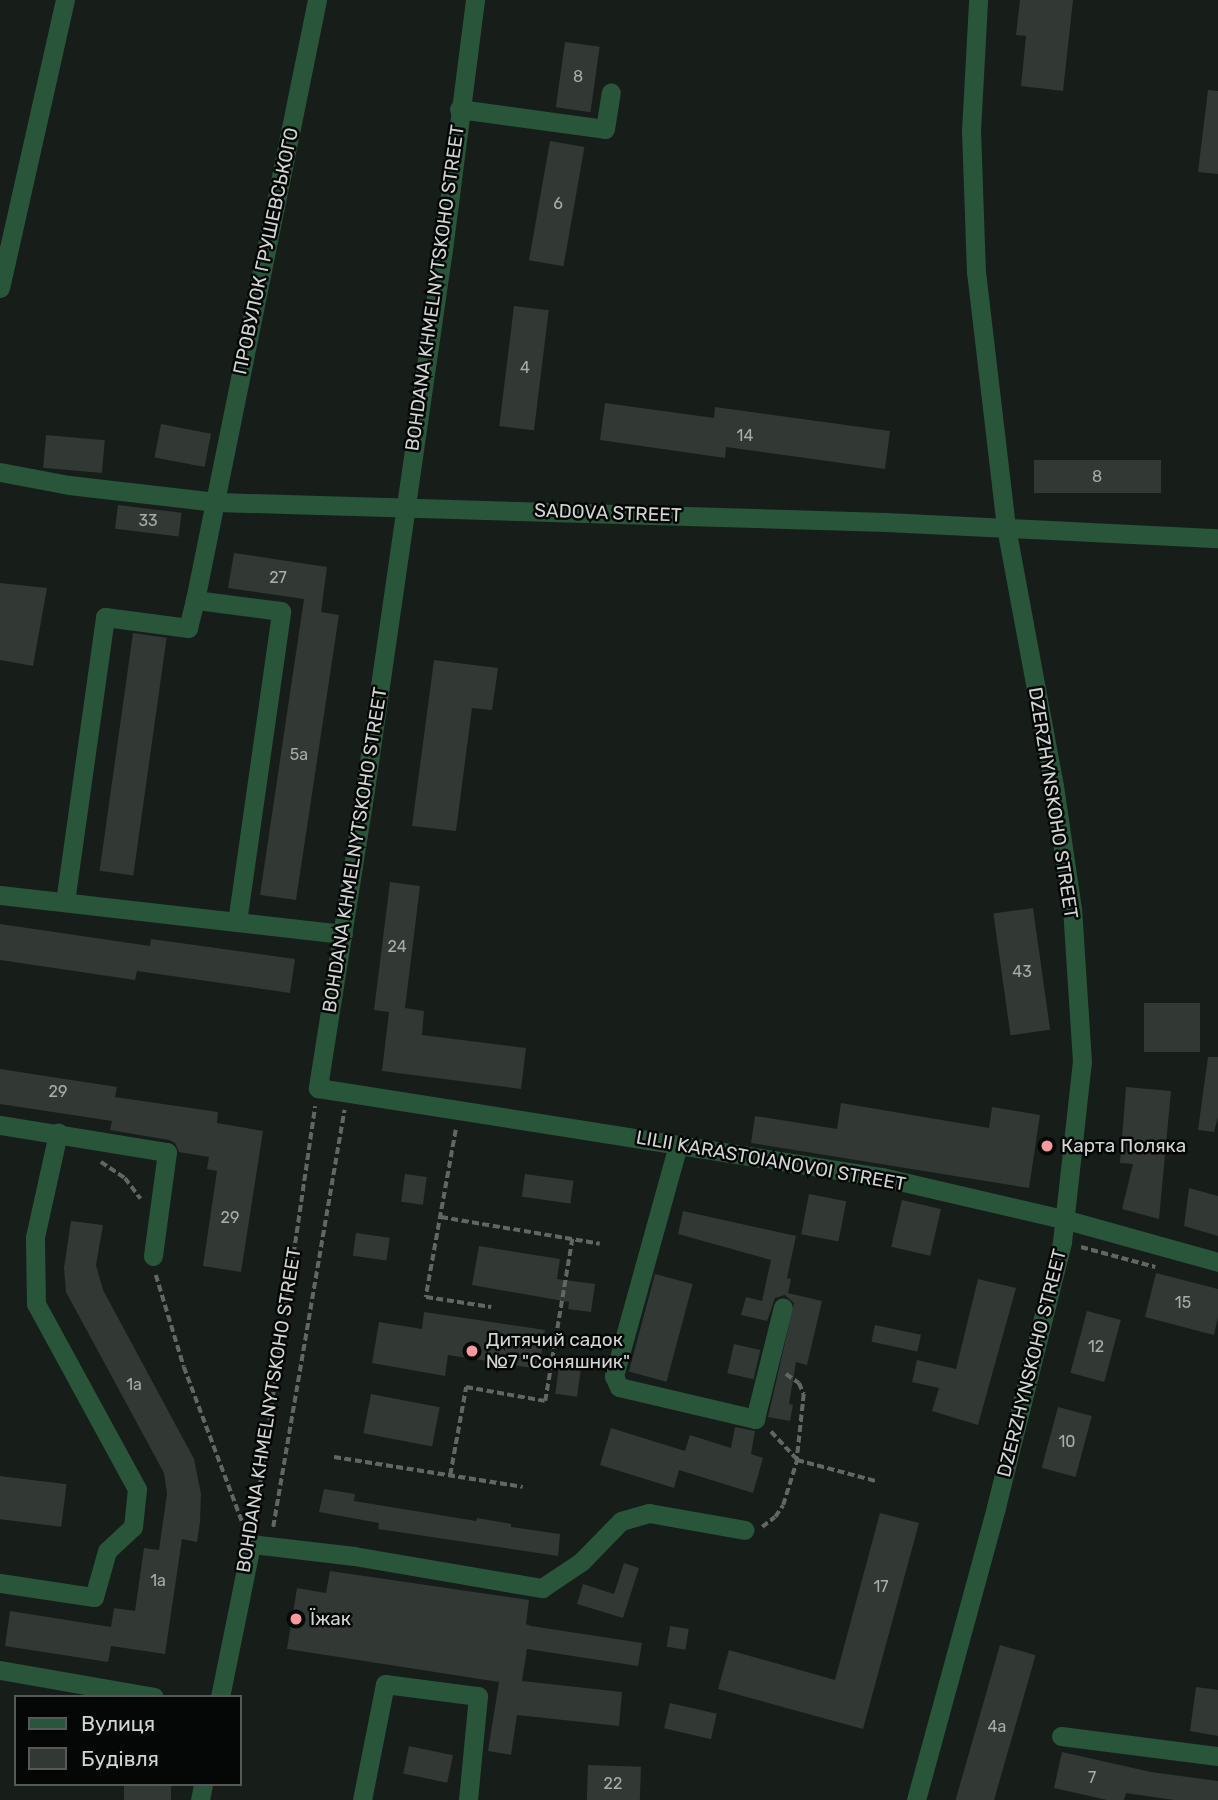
<!DOCTYPE html>
<meta charset="utf-8">
<style>
body{margin:0}
#map{position:relative;width:1218px;height:1800px;overflow:hidden;background:#171d19;font-family:Rubik,sans-serif}
div>[style]{position:absolute}
.building>*{inset:0;background:#323834;transform-origin:0 0}
.path>*{height:3.5px;margin-top:-1.75px;transform-origin:0;background:repeating-linear-gradient(90deg,#616763 0 7px,transparent 0 10.5px)}
.minor>*{height:19px;margin:-9.5px;padding:0 9.5px;transform-origin:9.5px;border-radius:9.5px;background:#29553b}
.dots>*{width:19px;height:19px;translate:-50% -50%;box-sizing:border-box;border:4px solid #050706;border-radius:50%}
span{translate:-50% -50%;white-space:nowrap;text-align:center;line-height:1.15;-webkit-text-stroke:5px #050706;paint-order:stroke}
.number-label{font-size:16px;color:#a8adaa}
.number-label span{-webkit-text-stroke-width:0}
.street-label{font-size:19px;color:#d0d4d2}
.poi-label{font-size:19px;color:#d0d4d2}
.left{translate:0 -50%;text-align:left}
.legend{position:absolute;left:14px;top:1695px;width:228px;height:91px;box-sizing:border-box;background:#050706;border:2px solid #565958;margin:0;padding:9px 12px;list-style:none;font-size:21px;color:#d0d4d2}
.legend li{display:flex;align-items:center;gap:14px;height:35px}
.legend b{width:35px;border:2px solid #565958}
</style>
<div id="map">
<div class="building">
<div style="clip-path:polygon(1020px 0,1073px 0,1063px 91px,1021px 86px,1026px 36px,1016px 35px)"></div>
<div style="left:565px;top:42px;width:35px;height:66px;rotate:8deg"></div>
<div style="clip-path:polygon(1208px 90px,1218px 91px,1218px 174px,1198px 172px)"></div>
<div style="left:550px;top:141px;width:35px;height:121px;rotate:10deg"></div>
<div style="left:514px;top:306px;width:35px;height:121px;rotate:7deg"></div>
<div style="clip-path:polygon(605px 403px,714px 418px,715px 407px,890px 431px,885px 469px,726px 447px,725px 458px,600px 440px)"></div>
<div style="left:161px;top:424px;width:51px;height:34px;rotate:11deg"></div>
<div style="left:46px;top:435px;width:59px;height:33px;rotate:5deg"></div>
<div style="left:1034px;top:460px;width:127px;height:33px"></div>
<div style="left:118px;top:505px;width:64px;height:24px;rotate:7deg"></div>
<div style="clip-path:polygon(234px 553px,327px 567px,321px 612px,339px 615px,296px 900px,260px 895px,304px 599px,228px 588px)"></div>
<div style="clip-path:polygon(0 583px,47px 588px,33px 666px,0 660px)"></div>
<div style="left:133px;top:633px;width:34px;height:240px;rotate:8deg"></div>
<div style="clip-path:polygon(434px 660px,498px 668px,492px 710px,472px 708px,456px 831px,412px 826px)"></div>
<div style="clip-path:polygon(390px 882px,420px 886px,405px 1008px,424px 1011px,422px 1035px,526px 1048px,521px 1089px,382px 1071px,389px 1012px,374px 1010px)"></div>
<div style="left:1033px;top:908px;width:123px;height:40px;rotate:82deg"></div>
<div style="clip-path:polygon(0 924px,150px 946px,151px 939px,295px 959px,290px 993px,137px 971px,135px 980px,0 960px)"></div>
<div style="left:1200px;top:1003px;width:49px;height:56px;rotate:90deg"></div>
<div style="clip-path:polygon(1208px 1057px,1218px 1057px,1218px 1117px,1214px 1132px,1198px 1130px)"></div>
<div style="clip-path:polygon(0 1069px,117px 1087px,115px 1097px,218px 1112px,217px 1123px,263px 1131px,241px 1272px,203px 1266px,217px 1171px,207px 1169px,209px 1157px,179px 1152px,175px 1143px,169px 1140px,110px 1130px,112px 1121px,0 1104px)"></div>
<div style="clip-path:polygon(1126px 1087px,1171px 1091px,1159px 1219px,1122px 1209px,1133px 1164px,1120px 1163px)"></div>
<div style="clip-path:polygon(841px 1103px,989px 1128px,992px 1107px,1040px 1115px,1029px 1188px,751px 1143px,755px 1116px,837px 1129px)"></div>
<div style="left:405px;top:1174px;width:22px;height:28px;rotate:8deg"></div>
<div style="left:525px;top:1174px;width:49px;height:23px;rotate:8deg"></div>
<div style="clip-path:polygon(1189px 1188px,1218px 1196px,1218px 1236px,1184px 1226px)"></div>
<div style="left:809px;top:1194px;width:38px;height:41px;rotate:11deg"></div>
<div style="left:902px;top:1200px;width:40px;height:48px;rotate:13deg"></div>
<div style="clip-path:polygon(683px 1211px,796px 1236px,787px 1278px,791px 1279px,788px 1293px,822px 1301px,807px 1365px,796px 1362px,789px 1404px,793px 1405px,790px 1421px,768px 1417px,794px 1303px,785px 1295px,775px 1298px,767px 1321px,741px 1315px,746px 1297px,762px 1301px,771px 1260px,678px 1234px)"></div>
<div style="clip-path:polygon(71px 1221px,103px 1225px,96px 1265px,103px 1290px,194px 1459px,201px 1494px,200px 1522px,197px 1542px,182px 1539px,165px 1654px,111px 1646px,108px 1662px,5px 1646px,10px 1611px,111px 1627px,114px 1608px,135px 1611px,144px 1548px,159px 1550px,167px 1494px,164px 1473px,66px 1292px,64px 1268px)"></div>
<div style="left:356px;top:1233px;width:34px;height:23px;rotate:8deg"></div>
<div style="clip-path:polygon(479px 1246px,560px 1259px,557px 1279px,595px 1284px,591px 1312px,568px 1309px,569px 1302px,472px 1285px)"></div>
<div style="clip-path:polygon(1156px 1273px,1218px 1289px,1218px 1317px,1214px 1335px,1145px 1317px)"></div>
<div style="left:655px;top:1274px;width:39px;height:101px;rotate:15deg"></div>
<div style="clip-path:polygon(978px 1279px,1016px 1288px,978px 1425px,932px 1411px,939px 1388px,912px 1382px,917px 1360px,956px 1369px)"></div>
<div style="left:1087px;top:1311px;width:35px;height:64px;rotate:15deg"></div>
<div style="clip-path:polygon(424px 1312px,545px 1330px,539px 1369px,448px 1355px,445px 1376px,372px 1363px,379px 1322px,422px 1329px)"></div>
<div style="left:875px;top:1325px;width:47px;height:17px;rotate:12deg"></div>
<div style="left:734px;top:1344px;width:27px;height:30px;rotate:13deg"></div>
<div style="left:559px;top:1367px;width:22px;height:27px;rotate:8deg"></div>
<div style="left:371px;top:1394px;width:70px;height:40px;rotate:11deg"></div>
<div style="left:1058px;top:1407px;width:35px;height:63px;rotate:15deg"></div>
<div style="clip-path:polygon(735px 1427px,755px 1431px,751px 1454px,763px 1458px,753px 1493px,679px 1470px,674px 1488px,600px 1465px,611px 1428px,685px 1451px,690px 1435px,731px 1448px)"></div>
<div style="left:0;top:1476px;width:67px;height:43px;rotate:7deg"></div>
<div style="clip-path:polygon(324px 1489px,355px 1494px,354px 1501px,476px 1521px,477px 1518px,511px 1524px,511px 1527px,560px 1534px,558px 1556px,378px 1529px,379px 1523px,319px 1512px)"></div>
<div style="clip-path:polygon(880px 1513px,919px 1523px,863px 1729px,718px 1689px,729px 1650px,835px 1680px)"></div>
<div style="clip-path:polygon(624px 1563px,639px 1568px,623px 1618px,577px 1604px,583px 1584px,614px 1594px)"></div>
<div style="clip-path:polygon(330px 1571px,529px 1600px,526px 1624px,531px 1626px,642px 1643px,638px 1666px,527px 1649px,522px 1681px,622px 1692px,619px 1726px,517px 1715px,511px 1755px,488px 1751px,499px 1682px,287px 1649px,297px 1588px,326px 1593px)"></div>
<div style="left:670px;top:1626px;width:19px;height:21px;rotate:9deg"></div>
<div style="left:1000px;top:1645px;width:37px;height:161px;rotate:16deg"></div>
<div style="clip-path:polygon(1196px 1687px,1218px 1690px,1218px 1736px,1190px 1731px)"></div>
<div style="left:670px;top:1703px;width:48px;height:26px;rotate:13deg"></div>
<div style="left:409px;top:1746px;width:45px;height:28px;rotate:12deg"></div>
<div style="clip-path:polygon(1062px 1752px,1151px 1772px,1218px 1781px,1218px 1800px,1174px 1800px,1126px 1793px,1124px 1800px,1107px 1800px,1054px 1788px)"></div>
<div style="left:588px;top:1765px;width:53px;height:35px;rotate:2deg"></div>
<div style="left:124px;top:1784px;width:47px;height:16px"></div>
</div>
<div class="path">
<div style="left:456px;top:1130px;width:170px;rotate:100.2deg"></div>
<div style="left:426px;top:1297px;width:66px;rotate:8.7deg"></div>
<div style="left:101px;top:1162px;width:29px;rotate:34deg"></div>
<div style="left:125px;top:1178px;width:26px;rotate:53deg"></div>
<div style="left:441px;top:1217px;width:161px;rotate:9.6deg"></div>
<div style="left:1081px;top:1247px;width:77px;rotate:15.1deg"></div>
<div style="left:156px;top:1275px;width:96px;rotate:73.1deg"></div>
<div style="left:184px;top:1367px;width:173px;rotate:69.4deg"></div>
<div style="left:786px;top:1374px;width:16px;rotate:35deg"></div>
<div style="left:799px;top:1383px;width:12px;rotate:66deg"></div>
<div style="left:804px;top:1394px;width:66px;rotate:96.1deg"></div>
<div style="left:797px;top:1460px;width:82px;rotate:14.9deg"></div>
<div style="left:334px;top:1457px;width:191px;rotate:9deg"></div>
<div style="left:450px;top:1475px;width:89px;rotate:-79.7deg"></div>
<div style="left:466px;top:1387px;width:80px;rotate:10deg"></div>
<div style="left:545px;top:1401px;width:164px;rotate:-80.5deg"></div>
<div style="left:254px;top:1524px;width:422px;rotate:-81.7deg"></div>
<div style="left:273px;top:1527px;width:423px;rotate:-80.3deg"></div>
<div style="left:762px;top:1527px;width:16px;rotate:-38deg"></div>
<div style="left:775px;top:1517px;width:14px;rotate:-56deg"></div>
<div style="left:783px;top:1505px;width:47px;rotate:-72.7deg"></div>
<div style="left:797px;top:1460px;width:40px;rotate:-133deg"></div>
</div>
<div class="minor">
<div style="left:475px;top:0;width:258px;rotate:97.3deg"></div>
<div style="left:442px;top:256px;width:540px;rotate:98.21deg"></div>
<div style="left:365px;top:790px;width:302px;rotate:99deg"></div>
<div style="left:318px;top:1088px;width:571px;rotate:8.97deg"></div>
<div style="left:882px;top:1177px;width:190px;rotate:13.1deg"></div>
<div style="left:1067px;top:1220px;width:157px;rotate:15.5deg"></div>
<div style="left:459px;top:109px;width:147px;rotate:7.8deg"></div>
<div style="left:605px;top:129px;width:37px;rotate:-81deg"></div>
<div style="left:0;top:288px;width:295px;rotate:-77.3deg"></div>
<div style="left:0;top:472px;width:70px;rotate:10.7deg"></div>
<div style="left:69px;top:485px;width:148px;rotate:6.6deg"></div>
<div style="left:216px;top:502px;width:670px;rotate:1.71deg"></div>
<div style="left:886px;top:522px;width:332px;rotate:2.8deg"></div>
<div style="left:0;top:895px;width:345px;rotate:6.5deg"></div>
<div style="left:65px;top:902px;width:288px;rotate:-82deg"></div>
<div style="left:105px;top:617px;width:84px;rotate:7.5deg"></div>
<div style="left:188px;top:628px;width:29px;rotate:-76deg"></div>
<div style="left:237px;top:922px;width:314px;rotate:-81.9deg"></div>
<div style="left:281px;top:611px;width:87px;rotate:-172.7deg"></div>
<div style="left:195px;top:600px;width:612px;rotate:-78.51deg"></div>
<div style="left:0;top:1125px;width:169px;rotate:9.2deg"></div>
<div style="left:167px;top:1152px;width:105px;rotate:97.7deg"></div>
<div style="left:678px;top:1145px;width:240px;rotate:105.5deg"></div>
<div style="left:614px;top:1376px;width:12px;rotate:66deg"></div>
<div style="left:619px;top:1387px;width:140px;rotate:13.2deg"></div>
<div style="left:755px;top:1419px;width:115px;rotate:-76deg"></div>
<div style="left:0;top:1583px;width:95px;rotate:8.5deg"></div>
<div style="left:94px;top:1597px;width:48px;rotate:-74.2deg"></div>
<div style="left:107px;top:1551px;width:35px;rotate:-43deg"></div>
<div style="left:133px;top:1527px;width:38px;rotate:-84deg"></div>
<div style="left:137px;top:1489px;width:211px;rotate:-118.6deg"></div>
<div style="left:36px;top:1304px;width:67px;rotate:-90.9deg"></div>
<div style="left:35px;top:1237px;width:107px;rotate:-77.5deg"></div>
<div style="left:0;top:1670px;width:156px;rotate:9.9deg"></div>
<div style="left:220px;top:1697px;width:156px;rotate:-78.5deg"></div>
<div style="left:251px;top:1544px;width:104px;rotate:6.6deg"></div>
<div style="left:354px;top:1556px;width:191px;rotate:9.7deg"></div>
<div style="left:542px;top:1588px;width:47px;rotate:-33.7deg"></div>
<div style="left:581px;top:1562px;width:57px;rotate:-45.7deg"></div>
<div style="left:621px;top:1521px;width:29px;rotate:-16deg"></div>
<div style="left:649px;top:1513px;width:97px;rotate:10deg"></div>
<div style="left:1061px;top:1736px;width:158px;rotate:7.3deg"></div>
<div style="left:200px;top:1800px;width:16px;rotate:-79deg"></div>
<div style="left:362px;top:1800px;width:118px;rotate:-78.8deg"></div>
<div style="left:385px;top:1684px;width:94px;rotate:7.4deg"></div>
<div style="left:478px;top:1696px;width:104px;rotate:95.5deg"></div>
<div style="left:916px;top:1800px;width:304px;rotate:-74.7deg"></div>
<div style="left:996px;top:1507px;width:273px;rotate:-76deg"></div>
<div style="left:1062px;top:1242px;width:181px;rotate:-83.7deg"></div>
<div style="left:1082px;top:1062px;width:153px;rotate:-93.7deg"></div>
<div style="left:1072px;top:909px;width:124px;rotate:-98.3deg"></div>
<div style="left:1054px;top:786px;width:263px;rotate:-100.5deg"></div>
<div style="left:1006px;top:527px;width:256px;rotate:-96.7deg"></div>
<div style="left:976px;top:273px;width:142px;rotate:-92deg"></div>
<div style="left:971px;top:131px;width:131px;rotate:-86.9deg"></div>
</div>
<div class="dots">
<div style="left:1047px;top:1146px;background:#f59b9d"></div>
<div style="left:472px;top:1351px;background:#f59b9d"></div>
<div style="left:296px;top:1619px;background:#f59b9d"></div>
</div>
<div class="number-label">
<span style="left:578px;top:77px">8</span>
<span style="left:558px;top:204px">6</span>
<span style="left:525px;top:368px">4</span>
<span style="left:745px;top:436px">14</span>
<span style="left:1097px;top:477px">8</span>
<span style="left:148px;top:521px">33</span>
<span style="left:278px;top:578px">27</span>
<span style="left:299px;top:755px">5а</span>
<span style="left:397px;top:947px">24</span>
<span style="left:1022px;top:972px">43</span>
<span style="left:58px;top:1092px">29</span>
<span style="left:230px;top:1218px">29</span>
<span style="left:1183px;top:1303px">15</span>
<span style="left:1096px;top:1347px">12</span>
<span style="left:134px;top:1385px">1а</span>
<span style="left:1067px;top:1442px">10</span>
<span style="left:158px;top:1581px">1а</span>
<span style="left:881px;top:1587px">17</span>
<span style="left:997px;top:1727px">4а</span>
<span style="left:1092px;top:1778px">7</span>
<span style="left:613px;top:1784px">22</span>
</div>
<div class="street-label">
<span style="left:266px;top:251px;rotate:-78deg">ПРОВУЛОК ГРУШЕВСЬКОГО</span>
<span style="left:435px;top:288px;rotate:-82deg">BOHDANA KHMELNYTSKOHO STREET</span>
<span style="left:608px;top:513px;rotate:2deg">SADOVA STREET</span>
<span style="left:1053px;top:803px;rotate:81deg">DZERZHYNSKOHO STREET</span>
<span style="left:355px;top:850px;rotate:-81deg">BOHDANA KHMELNYTSKOHO STREET</span>
<span style="left:771px;top:1161px;rotate:10deg">LILII KARASTOIANOVOI STREET</span>
<span style="left:1032px;top:1363px;rotate:-76deg">DZERZHYNSKOHO STREET</span>
<span style="left:269px;top:1410px;rotate:-81deg">BOHDANA KHMELNYTSKOHO STREET</span>
</div>
<div class="poi-label">
<span class="left" style="left:1061px;top:1146px">Карта Поляка</span>
<span class="left" style="left:486px;top:1351px">Дитячий садок<br>№7 "Соняшник"</span>
<span class="left" style="left:310px;top:1619px">Їжак</span>
</div>
<ul class="legend">
<li><b style="height:9px;background:#29553b"></b>Вулиця</li>
<li><b style="height:19px;background:#323834"></b>Будівля</li>
</ul>
</div>
